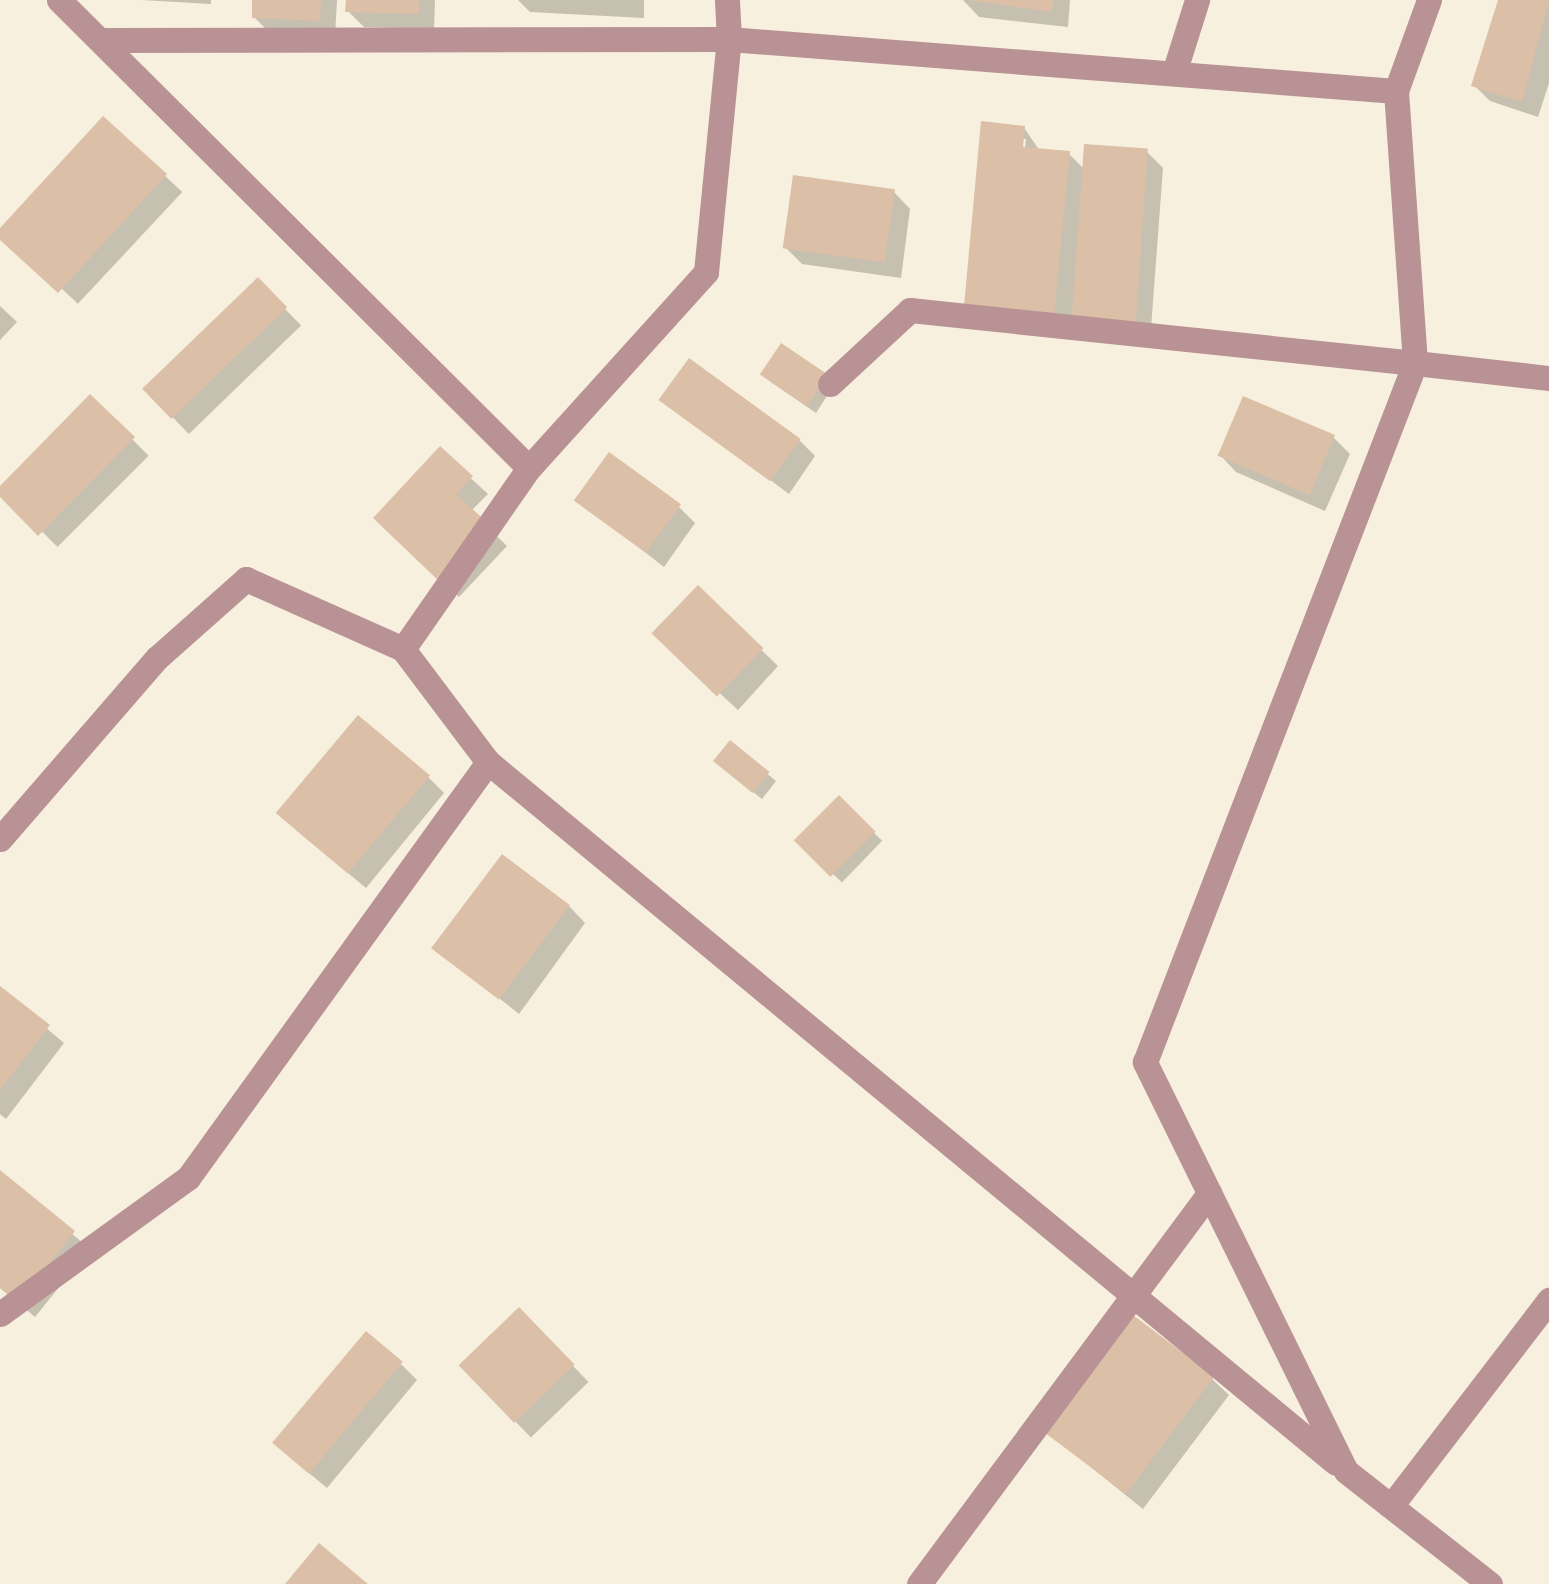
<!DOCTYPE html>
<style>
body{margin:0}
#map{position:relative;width:1549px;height:1584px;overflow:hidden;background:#f8f0de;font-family:"Nunito Sans",sans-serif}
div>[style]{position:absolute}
.shadow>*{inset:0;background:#0003;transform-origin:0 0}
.building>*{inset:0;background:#dcbfa7;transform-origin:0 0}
.minor>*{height:25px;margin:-12.5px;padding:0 12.5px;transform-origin:12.5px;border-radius:12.5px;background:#b99295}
span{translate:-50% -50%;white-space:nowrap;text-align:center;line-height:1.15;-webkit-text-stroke:10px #fefefe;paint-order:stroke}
</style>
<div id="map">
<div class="shadow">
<div style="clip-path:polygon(141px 0,211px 0,211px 4px)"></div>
<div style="clip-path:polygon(255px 0,337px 0,335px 36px,271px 34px,254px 17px)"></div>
<div style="clip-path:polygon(348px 0,435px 0,434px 29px,364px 27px,348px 11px)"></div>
<div style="clip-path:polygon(518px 0,644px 0,644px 18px,530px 12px)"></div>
<div style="clip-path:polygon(963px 0,1070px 0,1068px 27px,979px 17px)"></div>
<div style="clip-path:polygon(1500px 0,1549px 0,1549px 83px,1538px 117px,1490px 101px,1474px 85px)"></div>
<div style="left:104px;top:119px;width:107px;height:153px;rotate:43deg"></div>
<div style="clip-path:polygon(evenodd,983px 124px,1024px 128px,1040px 151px,1069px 154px,1084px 169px,1086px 147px,1147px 152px,1163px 168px,1150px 342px,1089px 337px,1071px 320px,1070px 330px,983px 322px,966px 306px,983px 124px,1021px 139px,1026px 139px,1024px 159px,1019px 159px,1021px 139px)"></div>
<div style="clip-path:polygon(894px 192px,910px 209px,901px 278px,802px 264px,786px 248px)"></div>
<div style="left:258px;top:281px;width:62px;height:156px;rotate:46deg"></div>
<div style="clip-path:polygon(0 306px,17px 322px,0 340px)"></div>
<div style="clip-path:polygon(771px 382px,834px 385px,816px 413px)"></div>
<div style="left:90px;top:397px;width:83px;height:129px;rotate:45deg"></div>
<div style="clip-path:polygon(663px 400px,799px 440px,815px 456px,789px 494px)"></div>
<div style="clip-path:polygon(1333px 437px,1350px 454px,1325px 511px,1236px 472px,1220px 455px)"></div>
<div style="clip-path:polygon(440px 450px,488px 494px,471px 511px,507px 546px,459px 597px,376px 518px)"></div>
<div style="clip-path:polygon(578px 500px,679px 507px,695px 523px,664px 567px)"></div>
<div style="clip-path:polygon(698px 589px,778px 666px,738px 710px,673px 650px)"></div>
<div style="clip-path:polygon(730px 743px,776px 781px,762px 799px,724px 769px)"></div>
<div style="clip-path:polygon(428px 777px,444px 793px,366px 888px,296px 830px)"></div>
<div style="left:839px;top:799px;width:60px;height:58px;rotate:44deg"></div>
<div style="clip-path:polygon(569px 906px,585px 923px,519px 1014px,437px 949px)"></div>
<div style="clip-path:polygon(0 989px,64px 1043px,6px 1119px,0 1114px)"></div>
<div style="clip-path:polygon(0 1173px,90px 1249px,35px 1317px,0 1288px)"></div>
<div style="left:519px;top:1310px;width:100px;height:80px;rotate:46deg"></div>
<div style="clip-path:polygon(401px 1364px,417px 1380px,327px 1488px,292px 1459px)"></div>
<div style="clip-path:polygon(1212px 1379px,1229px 1395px,1143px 1509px,1036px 1423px)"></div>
</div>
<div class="building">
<div style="clip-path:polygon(252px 0,321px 0,320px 21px,252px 18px)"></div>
<div style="clip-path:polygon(346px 0,419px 0,419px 14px,345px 12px)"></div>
<div style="clip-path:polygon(967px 0,1053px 0,1052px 12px)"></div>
<div style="clip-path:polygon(1498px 0,1549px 0,1522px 102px,1471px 86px)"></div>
<div style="clip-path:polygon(103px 116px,167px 174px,58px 293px,0 240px,0 228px)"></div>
<div style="clip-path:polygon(981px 121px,1025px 126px,1023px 147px,1070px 151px,1054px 315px,964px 306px)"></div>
<div style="left:1084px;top:144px;width:64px;height:179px;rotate:4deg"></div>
<div style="left:793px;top:175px;width:103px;height:74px;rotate:8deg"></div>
<div style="left:258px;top:277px;width:42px;height:161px;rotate:46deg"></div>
<div style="left:781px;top:343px;width:57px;height:38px;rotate:34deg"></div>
<div style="left:689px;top:358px;width:138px;height:52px;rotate:36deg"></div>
<div style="clip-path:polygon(90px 394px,135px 437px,38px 536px,0 497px,0 486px)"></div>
<div style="left:1243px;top:396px;width:100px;height:65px;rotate:23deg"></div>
<div style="clip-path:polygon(440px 446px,473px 476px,456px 494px,492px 527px,441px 583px,373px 518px)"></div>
<div style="left:609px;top:452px;width:89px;height:60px;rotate:36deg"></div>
<div style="left:698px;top:585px;width:91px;height:67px;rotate:44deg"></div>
<div style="left:358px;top:715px;width:94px;height:128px;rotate:40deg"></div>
<div style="left:730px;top:740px;width:51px;height:27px;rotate:39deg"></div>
<div style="left:839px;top:795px;width:52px;height:64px;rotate:45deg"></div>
<div style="left:502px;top:854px;width:85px;height:118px;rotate:37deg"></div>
<div style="clip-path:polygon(0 986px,50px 1025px,0 1090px)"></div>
<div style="clip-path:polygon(0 1170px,75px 1231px,18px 1303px,0 1288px)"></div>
<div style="left:1121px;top:1306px;width:117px;height:147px;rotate:37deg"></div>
<div style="left:519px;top:1307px;width:80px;height:84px;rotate:46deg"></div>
<div style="left:366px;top:1331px;width:48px;height:146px;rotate:40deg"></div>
<div style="clip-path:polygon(319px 1543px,368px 1584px,285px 1584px)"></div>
</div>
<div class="minor">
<div style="left:59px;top:0;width:663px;rotate:44.88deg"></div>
<div style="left:529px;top:468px;width:264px;rotate:-47.9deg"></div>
<div style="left:706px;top:272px;width:234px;rotate:-84.4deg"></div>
<div style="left:729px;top:39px;width:669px;rotate:4.46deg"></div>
<div style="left:1396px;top:91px;width:273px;rotate:86deg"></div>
<div style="left:1415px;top:363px;width:508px;rotate:-174.01deg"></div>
<div style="left:910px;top:310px;width:109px;rotate:137.2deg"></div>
<div style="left:103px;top:40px;width:626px;rotate:-0.09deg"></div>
<div style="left:729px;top:39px;width:39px;rotate:-93deg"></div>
<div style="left:1174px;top:73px;width:77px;rotate:-72.5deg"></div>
<div style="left:1396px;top:91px;width:97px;rotate:-70.1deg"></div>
<div style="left:488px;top:762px;width:1100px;rotate:39.58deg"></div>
<div style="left:0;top:839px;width:240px;rotate:-49.1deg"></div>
<div style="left:157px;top:658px;width:119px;rotate:-41.6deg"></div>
<div style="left:246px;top:579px;width:172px;rotate:24deg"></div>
<div style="left:0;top:1314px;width:232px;rotate:-35.9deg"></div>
<div style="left:188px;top:1178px;width:513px;rotate:-54.2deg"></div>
<div style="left:488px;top:762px;width:141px;rotate:-127deg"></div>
<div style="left:403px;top:649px;width:221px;rotate:-55.2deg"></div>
<div style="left:1391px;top:1506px;width:260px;rotate:-52.5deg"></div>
<div style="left:919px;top:1584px;width:487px;rotate:-53.4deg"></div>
<div style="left:1490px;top:1584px;width:183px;rotate:-141.9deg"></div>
<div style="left:1346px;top:1471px;width:456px;rotate:-116.2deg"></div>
<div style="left:1145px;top:1062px;width:749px;rotate:-68.88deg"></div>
<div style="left:1415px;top:363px;width:135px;rotate:6.4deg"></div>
</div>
</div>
